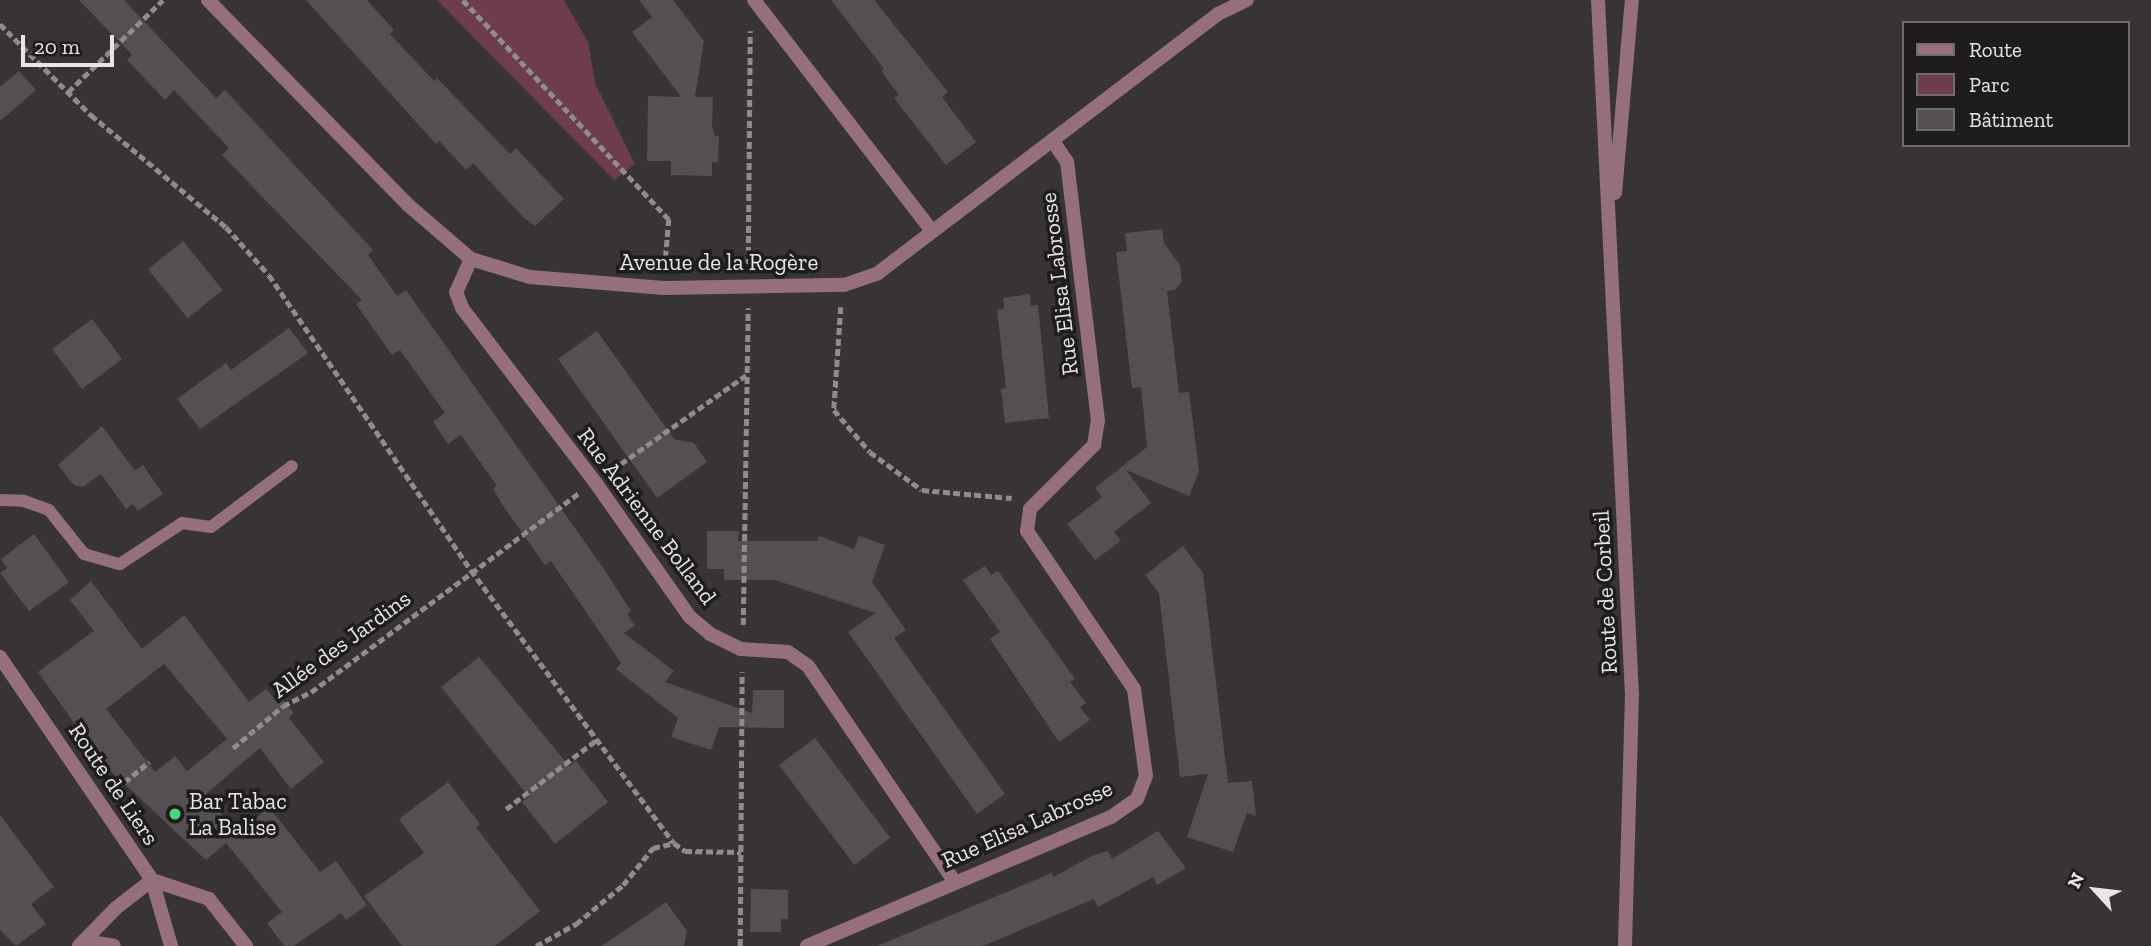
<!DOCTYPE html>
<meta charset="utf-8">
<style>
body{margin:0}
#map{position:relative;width:2151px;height:946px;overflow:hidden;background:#383435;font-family:"Zilla Slab",serif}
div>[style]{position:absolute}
.green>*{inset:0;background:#6e3d4d}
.building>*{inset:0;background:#544f50;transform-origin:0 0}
.path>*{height:4.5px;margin-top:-2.25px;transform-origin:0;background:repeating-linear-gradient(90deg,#908c8d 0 7px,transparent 0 10.5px)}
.service>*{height:12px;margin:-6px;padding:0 6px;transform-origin:6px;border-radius:6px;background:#95707a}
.minor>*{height:14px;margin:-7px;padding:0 7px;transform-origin:7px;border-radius:7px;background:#95707a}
.tertiary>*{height:14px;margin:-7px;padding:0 7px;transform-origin:7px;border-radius:7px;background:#95707a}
.dots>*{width:19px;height:19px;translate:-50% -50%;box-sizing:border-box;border:4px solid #1e1c1c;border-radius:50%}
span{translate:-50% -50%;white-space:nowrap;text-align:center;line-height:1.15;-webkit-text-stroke:7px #1e1c1c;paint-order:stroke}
.street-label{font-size:23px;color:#e8e5e6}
.poi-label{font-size:23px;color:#e8e5e6}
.left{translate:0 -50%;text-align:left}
.legend{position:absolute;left:1902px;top:21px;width:228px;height:126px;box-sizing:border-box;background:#1e1c1c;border:2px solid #6f6c6d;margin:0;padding:9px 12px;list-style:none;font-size:21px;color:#e8e5e6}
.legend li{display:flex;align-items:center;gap:14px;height:35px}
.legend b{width:35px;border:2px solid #6f6c6d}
.north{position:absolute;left:2060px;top:855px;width:70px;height:70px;-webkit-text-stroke:5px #1e1c1c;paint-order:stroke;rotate:297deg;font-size:19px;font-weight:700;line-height:28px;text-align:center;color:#e8e5e6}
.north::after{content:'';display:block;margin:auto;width:24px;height:32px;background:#e8e5e6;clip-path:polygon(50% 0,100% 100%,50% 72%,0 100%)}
.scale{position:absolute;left:21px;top:35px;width:93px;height:32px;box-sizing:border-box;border:4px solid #e8e5e6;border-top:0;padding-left:9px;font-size:21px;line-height:24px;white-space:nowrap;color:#e8e5e6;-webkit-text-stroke:5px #1e1c1c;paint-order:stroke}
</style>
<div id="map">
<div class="green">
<div style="clip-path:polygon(437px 0,564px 0,588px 42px,595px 83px,635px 164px,614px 180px)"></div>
</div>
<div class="building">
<div style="clip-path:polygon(79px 0,124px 0,216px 98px,225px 90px,373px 250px,368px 255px,397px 296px,406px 290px,604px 569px,631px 611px,627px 614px,635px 626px,624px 633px,674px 671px,665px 682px,752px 713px,753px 690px,784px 690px,784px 728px,719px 727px,711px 750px,671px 737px,678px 718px,616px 669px,621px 663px,551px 561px,545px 565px,501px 503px,493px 488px,497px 486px,461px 435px,448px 444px,433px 422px,445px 413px,400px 350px,392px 355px,356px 304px,362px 300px,222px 155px,229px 148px,174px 90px,165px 100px,127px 60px,132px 55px)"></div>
<div style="clip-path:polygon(306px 0,367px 0,394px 30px,390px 34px,434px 81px,437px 78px,510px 154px,516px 148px,564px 199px,535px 226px,523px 217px,473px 163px,466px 170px,439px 141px,436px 144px)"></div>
<div style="clip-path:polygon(639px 0,673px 0,704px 41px,695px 97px,713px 97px,712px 126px,715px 136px,719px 136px,718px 162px,712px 162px,712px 176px,671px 175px,671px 161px,647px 161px,648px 96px,681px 97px,632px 32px,652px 17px)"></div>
<div style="clip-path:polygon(831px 0,874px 0,948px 92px,942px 97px,976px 142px,946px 165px,894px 98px,899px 95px,881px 71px,884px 69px)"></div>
<div style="clip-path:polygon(19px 71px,36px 90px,0 121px,0 87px)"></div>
<div style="clip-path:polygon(1162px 229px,1164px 243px,1180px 265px,1182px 281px,1175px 290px,1167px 291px,1179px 393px,1189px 392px,1199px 471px,1189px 496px,1126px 470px,1151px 503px,1114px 532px,1121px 541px,1095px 560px,1067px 524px,1102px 497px,1095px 488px,1147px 447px,1141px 387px,1132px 388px,1116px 252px,1127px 251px,1125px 233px)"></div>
<div style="left:183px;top:241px;width:63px;height:45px;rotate:51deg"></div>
<div style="clip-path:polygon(1030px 294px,1031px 306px,1038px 305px,1049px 418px,1005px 423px,1001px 389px,1006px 388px,997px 310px,1004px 309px,1003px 298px)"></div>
<div style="left:92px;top:319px;width:50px;height:50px;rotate:53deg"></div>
<div style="clip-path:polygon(289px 328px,308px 353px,200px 429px,177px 399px,226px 363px,231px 370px)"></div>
<div style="clip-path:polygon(597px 331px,674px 439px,694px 443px,707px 462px,657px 498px,558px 359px)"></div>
<div style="clip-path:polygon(102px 426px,135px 471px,143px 465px,163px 494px,138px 511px,133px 504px,126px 509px,101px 474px,83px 487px,74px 485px,58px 465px)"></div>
<div style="clip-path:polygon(707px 531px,739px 531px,738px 541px,817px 541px,819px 536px,854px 549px,859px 536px,885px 545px,872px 582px,906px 630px,894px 638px,1005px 794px,977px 814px,848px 632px,875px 613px,775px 580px,724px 580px,724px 569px,707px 569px)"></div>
<div style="clip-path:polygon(34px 534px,69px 582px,29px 611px,0 573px,7px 568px,1px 559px)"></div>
<div style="clip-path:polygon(1183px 546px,1203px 573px,1228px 783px,1252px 781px,1256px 816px,1247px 813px,1233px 852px,1187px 837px,1208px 774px,1180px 777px,1159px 593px,1145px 575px)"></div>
<div style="clip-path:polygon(985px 566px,991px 575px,998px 571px,1075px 679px,1070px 682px,1086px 703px,1080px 707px,1090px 720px,1059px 742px,990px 639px,1000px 632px,963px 580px)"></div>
<div style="clip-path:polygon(evenodd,91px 581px,142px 649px,184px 615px,249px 702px,266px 689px,273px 697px,279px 695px,294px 713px,289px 718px,324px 762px,291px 789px,260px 748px,206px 794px,237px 834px,269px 807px,320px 872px,336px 861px,367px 905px,346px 920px,341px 913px,294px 946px,284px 946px,267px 923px,282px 912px,226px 843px,232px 838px,206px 860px,103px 764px,38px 672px,94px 631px,70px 600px,91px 581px,164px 664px,227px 739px,187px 771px,175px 756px,155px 772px,106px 709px,164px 664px)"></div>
<div style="clip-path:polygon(479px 657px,569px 766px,576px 761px,608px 802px,555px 844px,522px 802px,529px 797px,441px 687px)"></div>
<div style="left:815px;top:738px;width:125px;height:45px;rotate:53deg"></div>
<div style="clip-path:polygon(448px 782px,480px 824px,476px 827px,540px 911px,495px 946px,402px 946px,364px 896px,424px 853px,399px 819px)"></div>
<div style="clip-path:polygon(0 815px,54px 887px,31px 904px,46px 924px,16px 946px,0 930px)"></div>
<div style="clip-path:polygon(1158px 831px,1186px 868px,1157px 885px,1153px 877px,1098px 907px,1094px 899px,983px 946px,877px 946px,1052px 873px,1053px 877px,1094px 855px,1108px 851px,1112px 859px)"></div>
<div style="clip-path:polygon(751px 889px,788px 890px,788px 919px,781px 919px,781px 932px,750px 932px)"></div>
<div style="clip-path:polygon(666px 902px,687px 931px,684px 946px,602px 946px)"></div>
</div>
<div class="path">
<div style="left:463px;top:0;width:301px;rotate:46.8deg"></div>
<div style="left:669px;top:219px;width:48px;rotate:94.8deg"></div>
<div style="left:0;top:24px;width:129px;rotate:45deg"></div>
<div style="left:91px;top:115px;width:175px;rotate:39.7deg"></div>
<div style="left:226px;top:227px;width:64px;rotate:48.1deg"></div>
<div style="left:269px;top:275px;width:358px;rotate:55.6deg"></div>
<div style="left:471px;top:570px;width:340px;rotate:53.4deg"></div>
<div style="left:674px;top:843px;width:14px;rotate:36deg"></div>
<div style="left:685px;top:851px;width:56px;rotate:1deg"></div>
<div style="left:68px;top:92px;width:132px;rotate:-44.1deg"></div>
<div style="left:748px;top:264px;width:233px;rotate:-89.5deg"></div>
<div style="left:841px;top:307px;width:103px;rotate:93.9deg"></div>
<div style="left:834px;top:410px;width:55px;rotate:49.4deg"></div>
<div style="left:870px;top:452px;width:64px;rotate:36.2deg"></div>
<div style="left:922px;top:490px;width:90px;rotate:5.1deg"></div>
<div style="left:612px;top:470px;width:164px;rotate:-35.3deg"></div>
<div style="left:743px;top:625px;width:317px;rotate:-89.1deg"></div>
<div style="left:233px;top:748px;width:65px;rotate:-40deg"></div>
<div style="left:283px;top:706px;width:31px;rotate:-27deg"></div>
<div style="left:311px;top:692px;width:334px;rotate:-36.6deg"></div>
<div style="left:116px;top:789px;width:43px;rotate:-39.3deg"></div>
<div style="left:506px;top:809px;width:112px;rotate:-37.4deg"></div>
<div style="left:536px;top:946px;width:46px;rotate:-28.8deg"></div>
<div style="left:576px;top:924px;width:61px;rotate:-39.7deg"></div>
<div style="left:623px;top:885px;width:48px;rotate:-51deg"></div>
<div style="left:653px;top:848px;width:22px;rotate:-13deg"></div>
<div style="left:740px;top:946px;width:274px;rotate:-89.6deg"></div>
</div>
<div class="service">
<div style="left:0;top:500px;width:24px;rotate:2deg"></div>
<div style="left:24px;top:501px;width:27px;rotate:20deg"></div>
<div style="left:49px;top:510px;width:56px;rotate:51.5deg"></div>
<div style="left:84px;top:554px;width:37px;rotate:16deg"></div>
<div style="left:120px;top:564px;width:74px;rotate:-33.5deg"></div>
<div style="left:182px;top:523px;width:29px;rotate:8deg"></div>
<div style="left:211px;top:527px;width:101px;rotate:-37deg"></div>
</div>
<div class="minor">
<div style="left:208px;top:0;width:285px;rotate:45.7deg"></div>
<div style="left:407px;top:204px;width:84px;rotate:40.7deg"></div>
<div style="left:471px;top:259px;width:62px;rotate:17deg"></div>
<div style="left:530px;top:277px;width:134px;rotate:4.7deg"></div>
<div style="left:664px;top:288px;width:180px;rotate:-1deg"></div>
<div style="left:844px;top:285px;width:36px;rotate:-19deg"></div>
<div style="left:878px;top:273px;width:427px;rotate:-37.3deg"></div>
<div style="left:1218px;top:14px;width:32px;rotate:-26deg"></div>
<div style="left:754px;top:0;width:292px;rotate:52.4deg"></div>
<div style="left:471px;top:259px;width:36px;rotate:114deg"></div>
<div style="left:456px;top:292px;width:17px;rotate:69deg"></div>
<div style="left:462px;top:308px;width:219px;rotate:52.6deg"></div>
<div style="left:595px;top:482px;width:165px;rotate:54.9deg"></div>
<div style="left:690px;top:617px;width:26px;rotate:40deg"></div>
<div style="left:710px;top:634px;width:34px;rotate:26deg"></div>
<div style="left:741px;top:649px;width:47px;rotate:3.7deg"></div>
<div style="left:788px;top:652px;width:24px;rotate:35deg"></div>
<div style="left:808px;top:666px;width:260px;rotate:55.8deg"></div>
<div style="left:0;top:657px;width:270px;rotate:55.7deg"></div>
<div style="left:152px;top:880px;width:69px;rotate:73.9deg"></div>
<div style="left:152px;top:880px;width:60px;rotate:18.4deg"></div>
<div style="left:209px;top:899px;width:60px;rotate:51.8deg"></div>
<div style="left:84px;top:941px;width:30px;rotate:9deg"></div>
<div style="left:79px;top:946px;width:53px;rotate:-45.8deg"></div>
<div style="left:116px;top:908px;width:46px;rotate:-37.9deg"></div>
<div style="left:807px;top:946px;width:330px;rotate:-23deg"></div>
<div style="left:1111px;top:817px;width:32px;rotate:-35deg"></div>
<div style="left:1137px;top:799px;width:25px;rotate:-69deg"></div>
<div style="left:1146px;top:776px;width:88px;rotate:-97.9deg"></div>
<div style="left:1134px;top:689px;width:191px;rotate:-124.1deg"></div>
<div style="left:1027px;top:531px;width:22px;rotate:-82deg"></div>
<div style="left:1030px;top:509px;width:91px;rotate:-45deg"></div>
<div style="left:1094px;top:445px;width:24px;rotate:-81deg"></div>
<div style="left:1098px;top:421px;width:261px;rotate:-96.8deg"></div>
<div style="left:1067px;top:162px;width:25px;rotate:-124deg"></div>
</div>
<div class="tertiary">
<div style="left:1598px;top:0;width:695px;rotate:87.2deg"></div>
<div style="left:1632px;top:694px;width:252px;rotate:91.6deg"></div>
<div style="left:1615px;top:193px;width:194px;rotate:-85deg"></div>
</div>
<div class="dots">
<div style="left:175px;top:814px;background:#4ad777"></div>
</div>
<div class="street-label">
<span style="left:719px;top:262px">Avenue de la Rogère</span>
<span style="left:1059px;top:284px;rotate:-97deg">Rue Elisa Labrosse</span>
<span style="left:647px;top:516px;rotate:53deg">Rue Adrienne Bolland</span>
<span style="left:1605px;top:592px;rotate:-93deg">Route de Corbeil</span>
<span style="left:341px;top:644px;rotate:-36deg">Allée des Jardins</span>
<span style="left:114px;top:784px;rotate:56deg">Route de Liers</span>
<span style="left:1027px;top:824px;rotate:-24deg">Rue Elisa Labrosse</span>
</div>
<div class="poi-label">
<span class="left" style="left:189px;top:814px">Bar Tabac<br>La Balise</span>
</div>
<ul class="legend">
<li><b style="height:9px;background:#95707a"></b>Route</li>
<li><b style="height:19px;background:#6e3d4d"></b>Parc</li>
<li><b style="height:19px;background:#544f50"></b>Bâtiment</li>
</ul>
<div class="north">N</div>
<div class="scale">20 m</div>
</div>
